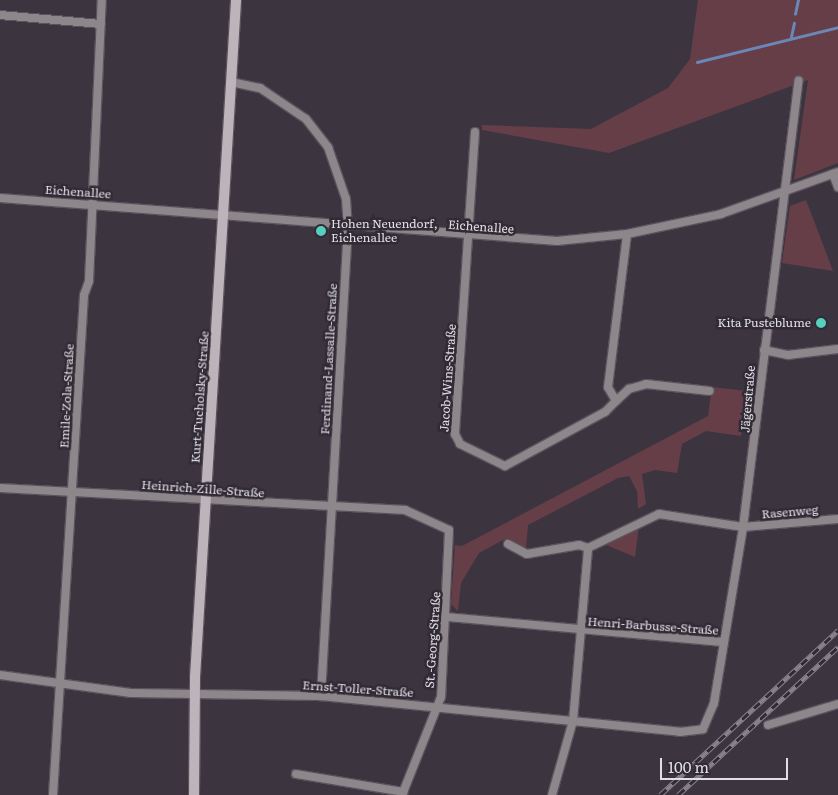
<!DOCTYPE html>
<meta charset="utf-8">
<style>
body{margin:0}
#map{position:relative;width:838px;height:795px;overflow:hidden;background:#3c3540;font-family:Literata,serif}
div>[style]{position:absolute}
.green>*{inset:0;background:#663e48}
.stream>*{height:2.5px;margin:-1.25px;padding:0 1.25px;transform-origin:1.25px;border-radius:1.25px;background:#6b87b8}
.roads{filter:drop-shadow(1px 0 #5a535e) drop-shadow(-1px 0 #5a535e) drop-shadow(0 1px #5a535e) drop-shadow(0 -1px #5a535e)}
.street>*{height:8px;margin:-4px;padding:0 4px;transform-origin:4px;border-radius:4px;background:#8d878b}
.secondary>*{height:10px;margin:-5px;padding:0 5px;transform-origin:5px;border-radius:5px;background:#bdb3ba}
.rail>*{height:4.5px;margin-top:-2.25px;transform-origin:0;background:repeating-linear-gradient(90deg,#312b35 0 8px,#88838c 0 16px);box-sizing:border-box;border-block:1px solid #88838c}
.dots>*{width:14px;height:14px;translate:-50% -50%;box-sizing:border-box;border:2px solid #312b35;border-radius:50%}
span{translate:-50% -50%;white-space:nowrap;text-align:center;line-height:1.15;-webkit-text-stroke:5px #312b35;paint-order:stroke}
.street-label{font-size:12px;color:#e2dee5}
.poi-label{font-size:12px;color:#e2dee5}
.left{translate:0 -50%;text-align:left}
.right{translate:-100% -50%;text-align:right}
.scale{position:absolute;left:660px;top:758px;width:128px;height:22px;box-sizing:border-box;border:2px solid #e2dee5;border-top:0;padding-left:6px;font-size:15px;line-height:18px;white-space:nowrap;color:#e2dee5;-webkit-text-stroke:4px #312b35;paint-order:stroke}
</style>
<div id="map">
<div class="green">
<div style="clip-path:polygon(698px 0,838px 0,838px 163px,794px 180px,808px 80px,609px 153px,482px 130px,482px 125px,591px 129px,668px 88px,690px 59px)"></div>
<div style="clip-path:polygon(806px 200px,827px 255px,833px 271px,782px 263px,790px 206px)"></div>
<div style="clip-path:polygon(712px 387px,747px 391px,741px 436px,706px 431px,682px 444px,677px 473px,655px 470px,642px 474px,646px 504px,638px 509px,637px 491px,629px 476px,618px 478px,528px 525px,526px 548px,505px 539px,479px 553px,461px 583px,458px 611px,451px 604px,455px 545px,462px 546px,708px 416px)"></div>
<div style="clip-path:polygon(639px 525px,635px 557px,604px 544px)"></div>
</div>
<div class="stream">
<div style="left:795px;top:14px;width:14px;rotate:-78deg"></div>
<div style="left:791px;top:37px;width:14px;rotate:-78deg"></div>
<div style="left:697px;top:62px;width:145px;rotate:-13.9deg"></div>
</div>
<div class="roads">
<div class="street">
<div style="left:0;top:15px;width:101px;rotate:5.1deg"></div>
<div style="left:231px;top:82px;width:30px;rotate:12deg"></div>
<div style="left:260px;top:88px;width:55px;rotate:34deg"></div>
<div style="left:306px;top:119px;width:36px;rotate:52deg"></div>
<div style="left:328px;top:147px;width:55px;rotate:70.9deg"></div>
<div style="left:346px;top:199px;width:28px;rotate:86deg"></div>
<div style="left:348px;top:227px;width:470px;rotate:93.3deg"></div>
<div style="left:475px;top:132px;width:303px;rotate:93.8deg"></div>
<div style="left:455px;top:434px;width:11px;rotate:63deg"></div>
<div style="left:460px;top:444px;width:50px;rotate:26.1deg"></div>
<div style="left:505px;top:466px;width:114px;rotate:-28.4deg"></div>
<div style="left:605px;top:412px;width:16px;rotate:-45deg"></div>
<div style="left:616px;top:401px;width:16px;rotate:-120deg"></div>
<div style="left:608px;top:387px;width:154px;rotate:-82.9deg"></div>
<div style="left:833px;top:174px;width:14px;rotate:69deg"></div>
<div style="left:0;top:198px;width:559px;rotate:4.41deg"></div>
<div style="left:557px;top:241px;width:70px;rotate:-5.7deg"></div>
<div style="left:627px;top:234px;width:96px;rotate:-12deg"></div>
<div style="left:721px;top:214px;width:124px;rotate:-19.7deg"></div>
<div style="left:764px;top:350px;width:25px;rotate:12deg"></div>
<div style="left:788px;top:355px;width:50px;rotate:-6.8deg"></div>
<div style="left:616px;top:401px;width:18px;rotate:-43deg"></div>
<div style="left:629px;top:389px;width:18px;rotate:-16deg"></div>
<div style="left:646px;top:384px;width:64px;rotate:6.2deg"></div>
<div style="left:0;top:488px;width:406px;rotate:3.1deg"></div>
<div style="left:405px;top:510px;width:48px;rotate:24.4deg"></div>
<div style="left:449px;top:530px;width:167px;rotate:92.7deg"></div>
<div style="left:441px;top:697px;width:105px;rotate:111.7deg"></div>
<div style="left:508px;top:544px;width:21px;rotate:28deg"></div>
<div style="left:527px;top:554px;width:53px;rotate:-9.8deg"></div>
<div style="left:579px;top:545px;width:9px;rotate:18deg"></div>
<div style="left:447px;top:617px;width:278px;rotate:5.2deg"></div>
<div style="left:0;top:675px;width:132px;rotate:7.8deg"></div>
<div style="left:131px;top:693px;width:190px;rotate:0.9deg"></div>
<div style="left:321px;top:696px;width:361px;rotate:5.7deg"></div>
<div style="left:680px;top:732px;width:23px;rotate:-7deg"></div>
<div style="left:703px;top:729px;width:28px;rotate:-67deg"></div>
<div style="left:714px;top:703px;width:178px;rotate:-80.6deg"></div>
<div style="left:743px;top:527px;width:450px;rotate:-82.9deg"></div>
<div style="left:768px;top:725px;width:73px;rotate:-16.7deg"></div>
<div style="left:296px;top:774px;width:109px;rotate:9.5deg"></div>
<div style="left:53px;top:795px;width:501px;rotate:-86.45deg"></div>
<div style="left:84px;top:295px;width:15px;rotate:-70deg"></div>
<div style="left:89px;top:281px;width:281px;rotate:-87.4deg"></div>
<div style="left:552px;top:795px;width:77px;rotate:-74.2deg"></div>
<div style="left:573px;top:721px;width:174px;rotate:-85deg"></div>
<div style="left:588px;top:548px;width:79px;rotate:-25.6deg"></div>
<div style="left:659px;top:514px;width:85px;rotate:8.8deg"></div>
<div style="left:743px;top:527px;width:95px;rotate:-4.8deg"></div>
</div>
<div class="secondary">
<div style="left:194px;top:795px;width:118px;rotate:-89.5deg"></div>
<div style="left:195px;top:677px;width:678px;rotate:-86.53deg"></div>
</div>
</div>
<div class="rail">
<div style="left:660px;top:795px;width:243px;rotate:-42.8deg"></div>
<div style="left:678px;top:795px;width:218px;rotate:-42.8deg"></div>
</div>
<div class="dots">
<div style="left:321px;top:231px;background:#58cebf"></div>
<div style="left:821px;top:323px;background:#58cebf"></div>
</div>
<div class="street-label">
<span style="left:78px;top:192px;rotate:4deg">Eichenallee</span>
<span style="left:481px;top:227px;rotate:4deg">Eichenallee</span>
<span style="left:329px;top:359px;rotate:-87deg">Ferdinand-Lassalle-Straße</span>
<span style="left:448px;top:378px;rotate:-86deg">Jacob-Wins-Straße</span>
<span style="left:67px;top:396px;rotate:-87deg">Emile-Zola-Straße</span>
<span style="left:200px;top:397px;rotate:-86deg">Kurt-Tucholsky-Straße</span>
<span style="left:748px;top:399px;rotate:-85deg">Jägerstraße</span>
<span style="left:203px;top:489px;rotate:4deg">Heinrich-Zille-Straße</span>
<span style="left:790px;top:512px;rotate:-5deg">Rasenweg</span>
<span style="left:653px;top:626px;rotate:4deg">Henri-Barbusse-Straße</span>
<span style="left:433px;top:640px;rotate:-86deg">St.-Georg-Straße</span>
<span style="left:358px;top:689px;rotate:4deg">Ernst-Toller-Straße</span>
</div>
<div class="poi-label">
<span class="left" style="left:331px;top:231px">Hohen Neuendorf,<br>Eichenallee</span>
<span class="right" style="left:811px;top:323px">Kita Pusteblume</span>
</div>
<div class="scale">100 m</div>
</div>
